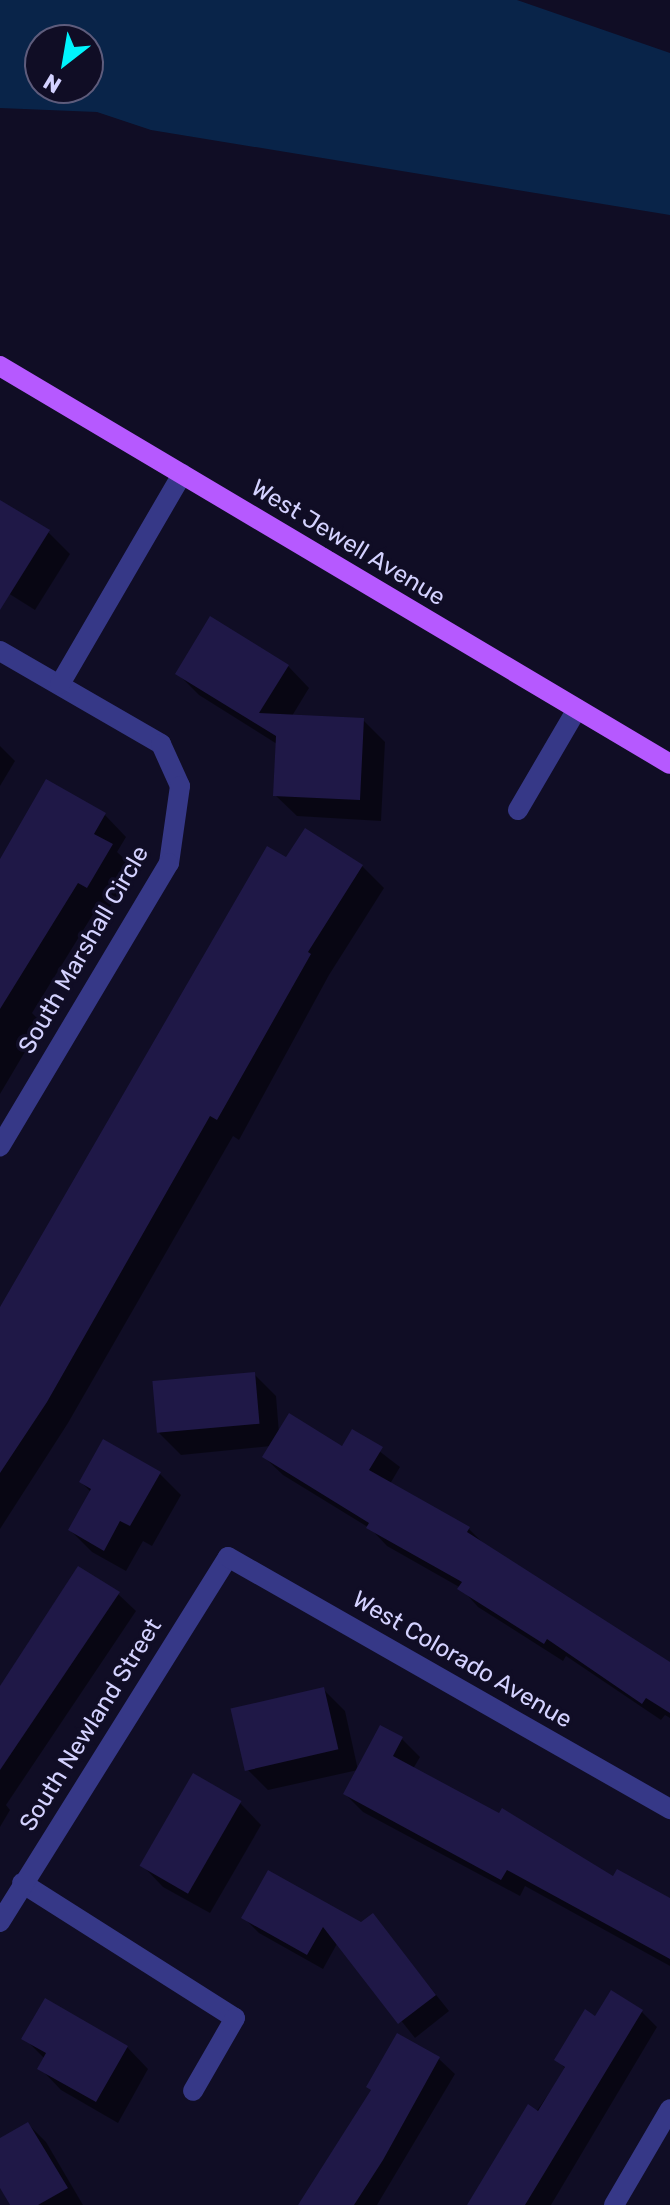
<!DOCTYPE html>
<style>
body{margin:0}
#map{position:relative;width:670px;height:2205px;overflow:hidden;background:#100d25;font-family:Rubik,sans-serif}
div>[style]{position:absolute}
.water>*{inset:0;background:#092449}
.shadow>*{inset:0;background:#0007}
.building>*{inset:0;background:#1f1847;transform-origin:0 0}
.minor>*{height:20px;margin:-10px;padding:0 10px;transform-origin:10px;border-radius:10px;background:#363887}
.major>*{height:20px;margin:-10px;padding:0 10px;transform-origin:10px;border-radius:10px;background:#b659ff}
span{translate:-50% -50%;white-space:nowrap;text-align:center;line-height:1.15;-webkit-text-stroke:7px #100d25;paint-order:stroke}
.street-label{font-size:24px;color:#d4d2ff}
.north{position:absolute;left:24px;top:24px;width:80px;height:80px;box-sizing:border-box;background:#100d25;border:2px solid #5e5c7c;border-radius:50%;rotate:211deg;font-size:22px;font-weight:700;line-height:32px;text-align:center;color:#d4d2ff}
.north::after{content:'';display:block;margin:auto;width:28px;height:36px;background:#00f4fd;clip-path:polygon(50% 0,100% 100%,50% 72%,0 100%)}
</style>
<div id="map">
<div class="water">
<div style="clip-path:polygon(evenodd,0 0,517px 0,670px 53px,670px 215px,151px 130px,97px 112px,0 108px,0 0,40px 40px,88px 40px,88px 88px,40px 88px,40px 40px)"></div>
</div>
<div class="shadow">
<div style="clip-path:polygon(0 502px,48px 532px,70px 554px,35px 610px,0 588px)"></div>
<div style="clip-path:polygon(288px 666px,309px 688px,292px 716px,363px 720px,385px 742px,381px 821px,297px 816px,275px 795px,277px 744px,199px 695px,177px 673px)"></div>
<div style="clip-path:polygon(0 746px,15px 761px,0 786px)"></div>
<div style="clip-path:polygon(105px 815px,126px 837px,117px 852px,133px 867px,109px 909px,100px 903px,32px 1013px,42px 1023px,0 1094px,0 860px)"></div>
<div style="clip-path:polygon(287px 860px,362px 866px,384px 888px,329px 975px,239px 1140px,233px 1136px,68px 1423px,0 1529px,0 1312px)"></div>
<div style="clip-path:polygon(254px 1374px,276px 1396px,279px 1433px,342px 1448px,353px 1431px,400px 1467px,390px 1484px,469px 1529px,487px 1547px,670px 1665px,670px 1718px,665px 1715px,661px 1720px,566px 1656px,563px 1661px,478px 1607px,461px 1588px,387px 1546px,371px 1529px,283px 1475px,264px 1457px,271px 1446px,181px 1455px,159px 1433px)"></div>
<div style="clip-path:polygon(159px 1473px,181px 1495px,152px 1546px,143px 1541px,126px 1571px,92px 1552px,70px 1530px,91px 1492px,81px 1482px)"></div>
<div style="clip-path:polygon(118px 1594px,136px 1611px,6px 1805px,10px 1810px,0 1827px,0 1690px)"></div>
<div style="clip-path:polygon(323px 1689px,345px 1711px,358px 1770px,402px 1739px,420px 1757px,413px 1769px,614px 1879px,670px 1900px,670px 1966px,525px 1886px,520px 1896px,363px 1812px,345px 1794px,358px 1770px,268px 1790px,246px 1768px)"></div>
<div style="clip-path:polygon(240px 1803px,261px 1825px,210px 1913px,163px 1887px,142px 1865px)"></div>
<div style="clip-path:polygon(373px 1916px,449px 2011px,415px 2038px,338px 1942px,323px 1969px,259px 1933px,244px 1918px,362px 1925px)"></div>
<div style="clip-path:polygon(642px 2012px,657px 2027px,551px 2205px,471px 2205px,566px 2069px,556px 2059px,596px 2018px)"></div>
<div style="clip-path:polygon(397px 2035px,439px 2059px,455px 2074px,377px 2205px,301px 2205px,372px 2091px)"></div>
<div style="clip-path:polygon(24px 2038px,127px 2047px,148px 2069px,118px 2123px,61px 2090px,40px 2068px,45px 2059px)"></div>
<div style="clip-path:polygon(28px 2124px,46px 2142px,83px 2205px,10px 2205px,0 2187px,0 2140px)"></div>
</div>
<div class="building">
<div style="clip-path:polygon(0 500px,50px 530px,0 610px)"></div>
<div style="clip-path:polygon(210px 616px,289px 665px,259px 713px,364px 718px,360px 800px,273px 796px,276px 736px,175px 674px)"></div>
<div style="clip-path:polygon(46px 779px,106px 813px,94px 834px,113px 844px,87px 888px,78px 883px,0 1009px,0 859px)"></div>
<div style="clip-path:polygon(305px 828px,363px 865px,308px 952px,311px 954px,217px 1120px,210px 1116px,47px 1402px,0 1473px,0 1307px,267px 846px,286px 857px)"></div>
<div style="left:255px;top:1372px;width:52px;height:103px;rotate:85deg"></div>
<div style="clip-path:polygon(289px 1413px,342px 1446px,352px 1429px,383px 1447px,369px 1470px,470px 1527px,467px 1532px,670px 1662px,670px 1713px,646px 1698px,642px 1704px,547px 1639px,544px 1644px,457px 1589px,462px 1582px,366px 1528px,369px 1523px,262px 1457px)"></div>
<div style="clip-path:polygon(103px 1439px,161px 1472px,130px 1526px,120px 1521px,104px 1551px,68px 1530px,91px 1489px,79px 1482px)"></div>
<div style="clip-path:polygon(78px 1566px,120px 1592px,0 1770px,0 1686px)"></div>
<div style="left:324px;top:1687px;width:64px;height:96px;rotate:77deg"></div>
<div style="clip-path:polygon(380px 1725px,403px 1737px,393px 1756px,499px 1813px,502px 1808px,613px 1876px,617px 1869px,670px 1898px,670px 1959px,507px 1870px,501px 1880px,343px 1794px)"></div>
<div style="left:193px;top:1773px;width:56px;height:107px;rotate:30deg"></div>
<div style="clip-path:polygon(268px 1870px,361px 1922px,373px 1913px,436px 1995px,398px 2024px,323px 1927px,307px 1955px,241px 1918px)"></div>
<div style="clip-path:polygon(611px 1990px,643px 2010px,525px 2205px,467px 2205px,528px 2104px,538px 2111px,565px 2067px,554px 2060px,585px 2009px,595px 2016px)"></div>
<div style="clip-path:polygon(45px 1998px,128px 2046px,96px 2102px,37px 2069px,46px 2053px,21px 2039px)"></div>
<div style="clip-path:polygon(397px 2033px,440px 2057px,383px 2160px,354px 2205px,298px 2205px,371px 2090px,366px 2087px)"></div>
<div style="clip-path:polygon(28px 2122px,68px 2188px,38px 2205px,10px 2205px,0 2188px,0 2138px)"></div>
</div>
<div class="minor">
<div style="left:0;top:651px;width:186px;rotate:30deg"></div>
<div style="left:161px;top:744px;width:46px;rotate:65.7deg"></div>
<div style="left:180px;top:786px;width:78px;rotate:98.1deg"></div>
<div style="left:169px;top:863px;width:330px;rotate:120.8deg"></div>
<div style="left:60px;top:684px;width:243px;rotate:-59.8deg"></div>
<div style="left:518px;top:810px;width:117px;rotate:-59.7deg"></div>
<div style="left:22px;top:1883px;width:252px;rotate:32.4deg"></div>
<div style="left:235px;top:2018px;width:84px;rotate:119.9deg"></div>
<div style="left:0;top:1922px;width:430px;rotate:-58deg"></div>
<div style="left:228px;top:1557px;width:509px;rotate:29.69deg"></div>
<div style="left:614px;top:2205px;width:111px;rotate:-59.7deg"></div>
</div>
<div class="major">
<div style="left:0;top:366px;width:779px;rotate:30.71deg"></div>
</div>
<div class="street-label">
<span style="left:348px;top:543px;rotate:31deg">West Jewell Avenue</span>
<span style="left:84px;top:950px;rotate:-60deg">South Marshall Circle</span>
<span style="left:462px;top:1660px;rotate:30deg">West Colorado Avenue</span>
<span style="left:91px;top:1725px;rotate:-58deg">South Newland Street</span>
</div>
<div class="north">N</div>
</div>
